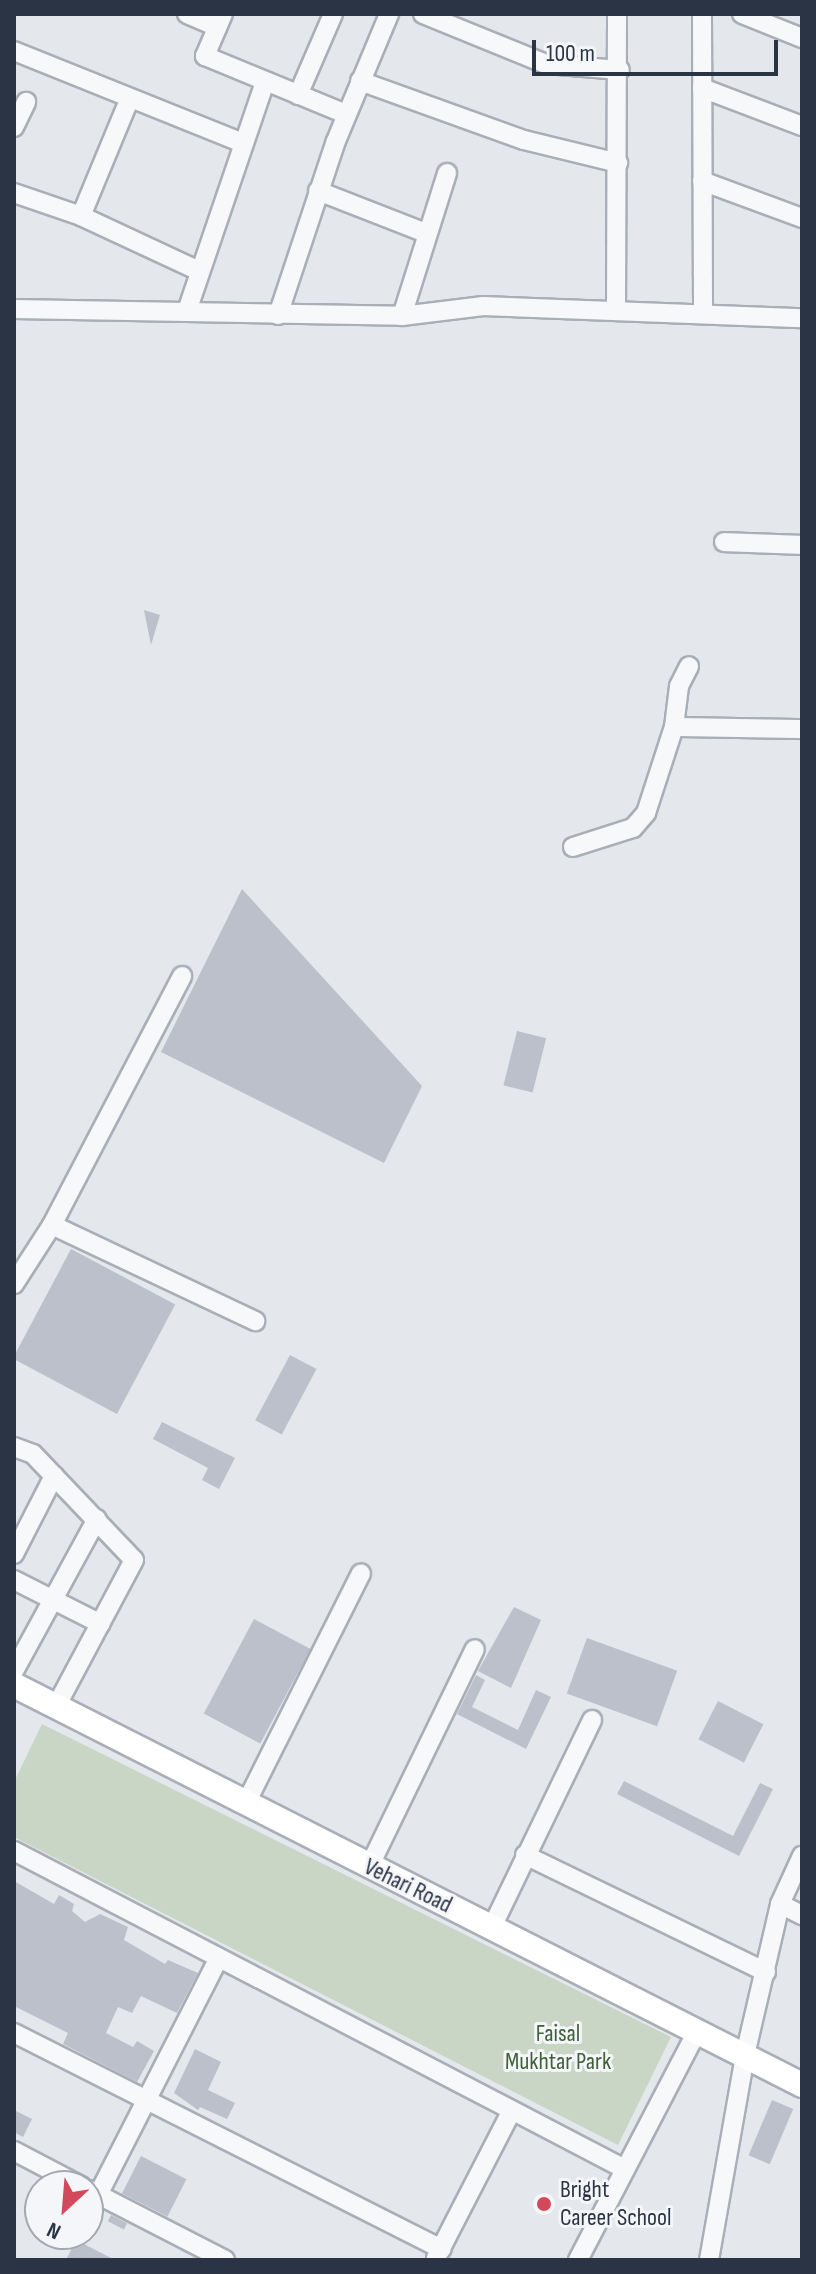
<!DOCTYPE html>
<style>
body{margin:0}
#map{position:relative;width:816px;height:2274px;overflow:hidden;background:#e4e7ec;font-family:"Sofia Sans Condensed",sans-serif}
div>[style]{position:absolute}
.green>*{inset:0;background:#c9d6c5}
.building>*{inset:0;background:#bbc0ca;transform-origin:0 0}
.roads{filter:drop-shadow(2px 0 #a9aeb7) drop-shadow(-2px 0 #a9aeb7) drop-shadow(0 2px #a9aeb7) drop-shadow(0 -2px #a9aeb7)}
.minor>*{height:18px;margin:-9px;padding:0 9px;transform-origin:9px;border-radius:9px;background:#f7f8fa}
.major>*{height:24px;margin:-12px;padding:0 12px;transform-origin:12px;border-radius:12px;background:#fff}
.dots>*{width:22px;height:22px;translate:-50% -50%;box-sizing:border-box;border:4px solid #f4f6f9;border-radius:50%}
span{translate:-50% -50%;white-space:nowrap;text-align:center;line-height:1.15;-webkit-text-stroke:6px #f4f6f9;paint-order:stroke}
.street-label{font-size:24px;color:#2b3445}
.park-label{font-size:24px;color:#3f6138}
.poi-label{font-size:24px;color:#2b3445}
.left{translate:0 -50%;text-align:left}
.frame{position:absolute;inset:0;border:16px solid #2b3445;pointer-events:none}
.north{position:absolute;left:24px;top:2170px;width:80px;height:80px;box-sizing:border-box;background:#f4f6f9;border:2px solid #a4a8b1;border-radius:50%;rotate:206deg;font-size:22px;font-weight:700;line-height:32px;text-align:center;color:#2b3445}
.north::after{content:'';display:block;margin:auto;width:28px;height:36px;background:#d1495b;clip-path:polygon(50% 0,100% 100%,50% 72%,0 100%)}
.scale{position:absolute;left:532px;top:40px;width:246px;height:36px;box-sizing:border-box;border:4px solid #2b3445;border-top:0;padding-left:10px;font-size:24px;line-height:28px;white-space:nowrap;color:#2b3445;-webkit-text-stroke:6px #f4f6f9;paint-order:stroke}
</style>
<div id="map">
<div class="green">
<div style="clip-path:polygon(42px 1724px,671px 2037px,618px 2145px,14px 1837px,14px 1782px)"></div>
</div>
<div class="building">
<div style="clip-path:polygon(144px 610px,160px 615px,151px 645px)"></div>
<div style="clip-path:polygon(242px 889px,422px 1086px,384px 1163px,161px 1052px)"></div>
<div style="left:517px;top:1031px;width:30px;height:56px;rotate:14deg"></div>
<div style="left:71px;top:1249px;width:118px;height:124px;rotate:28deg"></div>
<div style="left:290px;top:1355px;width:30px;height:74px;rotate:28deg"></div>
<div style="clip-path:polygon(162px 1422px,235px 1458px,219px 1489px,202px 1480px,208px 1468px,153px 1439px)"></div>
<div style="clip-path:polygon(514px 1607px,541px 1620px,511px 1688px,478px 1671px)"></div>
<div style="left:254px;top:1619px;width:64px;height:107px;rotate:28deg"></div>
<div style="left:587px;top:1638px;width:96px;height:59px;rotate:20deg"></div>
<div style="clip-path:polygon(476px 1675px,485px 1680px,472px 1707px,518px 1730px,536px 1690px,551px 1697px,526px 1749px,457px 1714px)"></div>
<div style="left:718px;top:1701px;width:51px;height:43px;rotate:27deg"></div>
<div style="clip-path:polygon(624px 1781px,733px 1836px,760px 1783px,773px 1789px,739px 1856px,617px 1794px)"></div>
<div style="clip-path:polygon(14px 1881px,54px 1904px,59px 1895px,74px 1904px,72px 1911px,85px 1922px,100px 1914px,128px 1927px,124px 1940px,165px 1964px,168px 1960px,198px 1973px,177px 2013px,141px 1996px,132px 2013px,118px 2007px,106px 2033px,133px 2047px,137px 2041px,154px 2051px,137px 2082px,63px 2044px,68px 2033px,14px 2006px)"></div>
<div style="clip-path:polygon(195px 2049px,221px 2062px,208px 2090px,235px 2103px,227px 2119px,200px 2107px,198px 2110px,174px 2093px)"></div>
<div style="left:772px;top:2100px;width:23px;height:60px;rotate:23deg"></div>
<div style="clip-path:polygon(14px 2110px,32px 2119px,23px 2137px,14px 2132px)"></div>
<div style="left:141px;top:2156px;width:51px;height:42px;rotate:27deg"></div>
<div style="left:111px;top:2215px;width:18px;height:7px;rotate:27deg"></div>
<div style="clip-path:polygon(76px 2240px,115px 2260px,66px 2260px)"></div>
</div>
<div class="roads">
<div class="minor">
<div style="left:187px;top:14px;width:33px;rotate:23deg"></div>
<div style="left:223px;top:14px;width:46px;rotate:113.2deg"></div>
<div style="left:205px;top:56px;width:152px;rotate:22.4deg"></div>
<div style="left:423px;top:14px;width:133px;rotate:22.1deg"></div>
<div style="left:546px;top:64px;width:74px;rotate:4.6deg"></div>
<div style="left:702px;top:14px;width:297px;rotate:89.8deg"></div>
<div style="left:742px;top:14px;width:65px;rotate:21.8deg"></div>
<div style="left:14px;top:51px;width:247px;rotate:21.9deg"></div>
<div style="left:360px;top:81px;width:174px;rotate:19.8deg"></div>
<div style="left:524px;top:140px;width:97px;rotate:13.7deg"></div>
<div style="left:702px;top:88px;width:107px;rotate:20.8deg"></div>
<div style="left:298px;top:95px;width:88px;rotate:-66.6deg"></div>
<div style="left:14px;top:127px;width:28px;rotate:-64deg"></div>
<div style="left:702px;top:181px;width:107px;rotate:20.3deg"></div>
<div style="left:318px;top:191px;width:116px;rotate:21.3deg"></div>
<div style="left:14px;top:193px;width:71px;rotate:18.9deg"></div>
<div style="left:81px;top:216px;width:130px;rotate:25deg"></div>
<div style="left:81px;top:216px;width:126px;rotate:-67.5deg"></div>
<div style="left:14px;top:309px;width:388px;rotate:1deg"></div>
<div style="left:402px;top:316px;width:82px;rotate:-7deg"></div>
<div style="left:483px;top:306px;width:319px;rotate:2.2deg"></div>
<div style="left:616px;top:309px;width:295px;rotate:-89.8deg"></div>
<div style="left:187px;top:311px;width:242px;rotate:-71.2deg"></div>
<div style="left:278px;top:315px;width:183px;rotate:-71.6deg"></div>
<div style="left:336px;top:141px;width:138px;rotate:-67.3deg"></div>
<div style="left:402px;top:316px;width:150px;rotate:-72.5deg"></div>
<div style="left:724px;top:542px;width:78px;rotate:2.2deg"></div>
<div style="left:674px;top:727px;width:128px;rotate:0.9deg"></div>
<div style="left:573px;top:847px;width:63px;rotate:-17.6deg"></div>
<div style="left:633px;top:828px;width:20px;rotate:-49deg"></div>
<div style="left:646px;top:813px;width:90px;rotate:-72deg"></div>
<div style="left:674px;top:727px;width:41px;rotate:-83deg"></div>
<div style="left:679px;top:686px;width:22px;rotate:-63deg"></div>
<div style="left:52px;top:1225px;width:225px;rotate:25.3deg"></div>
<div style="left:14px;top:1284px;width:70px;rotate:-57.2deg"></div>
<div style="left:52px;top:1225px;width:281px;rotate:-62.4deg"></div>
<div style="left:14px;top:1447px;width:20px;rotate:20deg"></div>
<div style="left:33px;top:1454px;width:146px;rotate:46.4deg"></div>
<div style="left:134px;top:1560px;width:166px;rotate:118deg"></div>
<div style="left:14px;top:1554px;width:88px;rotate:-62.9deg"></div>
<div style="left:14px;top:1580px;width:97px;rotate:26.8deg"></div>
<div style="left:14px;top:1671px;width:173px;rotate:-61.4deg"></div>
<div style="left:245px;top:1805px;width:259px;rotate:-63.4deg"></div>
<div style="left:14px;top:1851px;width:689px;rotate:27.5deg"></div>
<div style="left:525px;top:1855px;width:268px;rotate:25.9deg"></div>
<div style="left:369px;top:1867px;width:242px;rotate:-64.1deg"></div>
<div style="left:780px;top:1904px;width:25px;rotate:27deg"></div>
<div style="left:492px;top:1927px;width:230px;rotate:-64.2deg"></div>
<div style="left:14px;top:2033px;width:479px;rotate:26.8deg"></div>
<div style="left:14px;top:2151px;width:76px;rotate:27.6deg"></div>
<div style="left:89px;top:2190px;width:153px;rotate:27.2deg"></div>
<div style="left:98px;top:2195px;width:266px;rotate:-63deg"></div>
<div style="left:436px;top:2258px;width:166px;rotate:-62.8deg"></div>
<div style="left:578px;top:2260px;width:256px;rotate:-62.5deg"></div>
<div style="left:709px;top:2260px;width:208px;rotate:-80deg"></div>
<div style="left:745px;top:2055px;width:155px;rotate:-76.9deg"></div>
<div style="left:780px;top:1904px;width:53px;rotate:-65.4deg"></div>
</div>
<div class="major">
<div style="left:14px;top:1685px;width:884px;rotate:26.91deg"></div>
</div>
</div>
<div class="dots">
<div style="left:544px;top:2204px;background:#d1495b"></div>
</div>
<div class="street-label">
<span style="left:408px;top:1886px;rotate:26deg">Vehari Road</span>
</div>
<div class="park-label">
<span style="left:558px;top:2048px">Faisal<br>Mukhtar Park</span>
</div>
<div class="poi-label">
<span class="left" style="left:560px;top:2204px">Bright<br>Career School</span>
</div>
<div class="frame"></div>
<div class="north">N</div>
<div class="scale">100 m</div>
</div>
